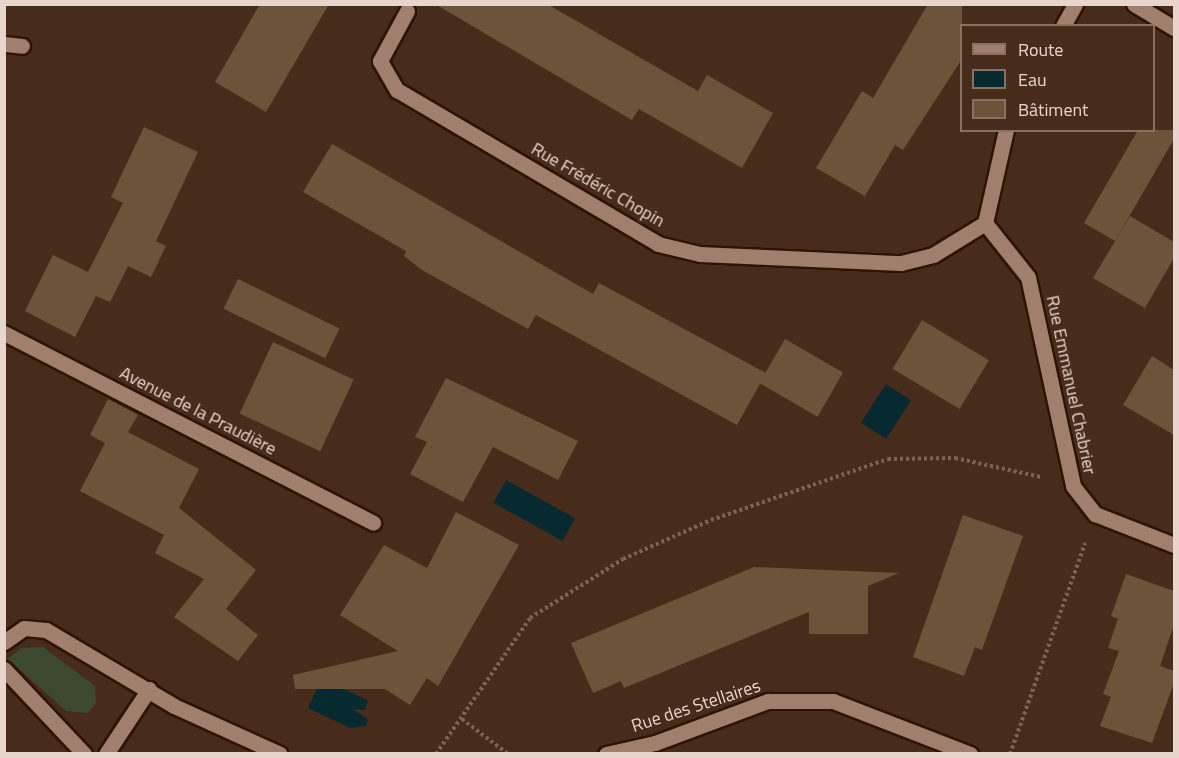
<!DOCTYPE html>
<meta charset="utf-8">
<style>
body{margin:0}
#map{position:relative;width:1179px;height:758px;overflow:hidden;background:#482c1b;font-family:"Titillium Web",sans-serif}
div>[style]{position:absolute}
.green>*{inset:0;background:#3c492e}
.water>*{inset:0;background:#072930;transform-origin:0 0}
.building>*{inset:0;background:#6c543a;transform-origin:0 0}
.path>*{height:4px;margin-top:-2px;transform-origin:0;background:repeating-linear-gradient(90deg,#7c6355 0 3px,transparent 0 6px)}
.roads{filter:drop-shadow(2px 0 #2d1404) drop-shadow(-2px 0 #2d1404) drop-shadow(0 2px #2d1404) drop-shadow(0 -2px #2d1404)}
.lane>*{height:15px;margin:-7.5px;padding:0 7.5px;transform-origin:7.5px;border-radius:7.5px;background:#a07f6c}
.street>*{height:15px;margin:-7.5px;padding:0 7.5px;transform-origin:7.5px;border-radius:7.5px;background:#a07f6c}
span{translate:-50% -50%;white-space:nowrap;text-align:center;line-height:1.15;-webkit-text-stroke:4.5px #482c1b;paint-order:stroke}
.street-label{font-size:18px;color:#e8d6cc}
.frame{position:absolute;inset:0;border:6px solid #e8d6cc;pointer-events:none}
.legend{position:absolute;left:960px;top:24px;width:195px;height:108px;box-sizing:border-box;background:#482c1b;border:2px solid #887062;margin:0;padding:8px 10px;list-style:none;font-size:18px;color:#e8d6cc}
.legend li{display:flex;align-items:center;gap:12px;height:30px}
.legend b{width:30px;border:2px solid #887062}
</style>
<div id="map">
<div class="green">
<div style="clip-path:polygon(43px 647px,95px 686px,96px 703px,88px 713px,66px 711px,8px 659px,21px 648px)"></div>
</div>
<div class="water">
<div style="left:886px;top:384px;width:30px;height:46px;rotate:33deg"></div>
<div style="left:506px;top:480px;width:79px;height:26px;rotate:29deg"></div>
<div style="clip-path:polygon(321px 679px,368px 700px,365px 710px,352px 709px,368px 719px,366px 726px,350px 728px,308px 708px)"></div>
</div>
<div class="building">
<div style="clip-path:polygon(260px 4px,329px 4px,266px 112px,215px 82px)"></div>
<div style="clip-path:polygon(435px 4px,547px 4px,698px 91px,707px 75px,773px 113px,742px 168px,639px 109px,632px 120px)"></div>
<div style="clip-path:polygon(928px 4px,962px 4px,962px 59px,903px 150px,895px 145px,865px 196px,816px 168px,862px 91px,873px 98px)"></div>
<div style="clip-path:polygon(144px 127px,198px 152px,156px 241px,166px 246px,151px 277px,128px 266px,110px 302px,96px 296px,75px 337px,25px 311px,53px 255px,88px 272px,123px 203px,111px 197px)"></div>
<div style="clip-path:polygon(1138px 130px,1174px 130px,1174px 139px,1115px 241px,1084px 223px)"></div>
<div style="clip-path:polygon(332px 144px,593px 294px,599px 283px,766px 373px,737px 425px,536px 315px,528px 329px,422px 270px,404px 256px,406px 251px,303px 192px)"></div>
<div style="clip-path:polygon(1130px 216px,1174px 242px,1174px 258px,1145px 308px,1093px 278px)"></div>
<div style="left:238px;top:279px;width:113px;height:33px;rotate:26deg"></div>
<div style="left:922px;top:320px;width:78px;height:57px;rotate:31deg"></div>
<div style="left:785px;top:339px;width:67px;height:51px;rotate:30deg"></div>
<div style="left:273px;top:342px;width:89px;height:79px;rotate:25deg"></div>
<div style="clip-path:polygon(1152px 356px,1174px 370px,1174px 435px,1123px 405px)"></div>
<div style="clip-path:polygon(446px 378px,578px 441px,558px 480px,493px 447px,463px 502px,410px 474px,427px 442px,415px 437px)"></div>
<div style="clip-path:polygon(108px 399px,138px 415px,128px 432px,199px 469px,179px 508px,256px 570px,226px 609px,258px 635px,238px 661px,174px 617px,204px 579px,155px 553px,164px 535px,80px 491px,105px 443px,90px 435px)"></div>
<div style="clip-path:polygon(456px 512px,519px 545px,438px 686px,427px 678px,410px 705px,385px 689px,295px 689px,293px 675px,398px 651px,340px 615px,384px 545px,427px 568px)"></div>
<div style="clip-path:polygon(963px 515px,1023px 536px,982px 650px,975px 647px,964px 676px,913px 657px)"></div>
<div style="clip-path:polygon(754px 567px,899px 573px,868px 586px,868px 634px,809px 634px,809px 612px,624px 688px,621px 681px,593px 693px,571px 643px)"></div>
<div style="clip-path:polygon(1126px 574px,1174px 591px,1174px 625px,1160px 666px,1174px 671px,1174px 683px,1152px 743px,1100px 726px,1111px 697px,1103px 694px,1119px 651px,1108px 648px,1118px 619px,1111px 616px)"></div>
</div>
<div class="path">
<div style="left:462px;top:719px;width:58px;rotate:37.3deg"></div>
<div style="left:436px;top:754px;width:165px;rotate:-55.3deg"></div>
<div style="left:530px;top:618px;width:110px;rotate:-32.4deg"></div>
<div style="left:623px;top:559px;width:96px;rotate:-23.9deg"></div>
<div style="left:711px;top:520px;width:187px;rotate:-19deg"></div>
<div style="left:888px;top:459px;width:67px;rotate:-0.9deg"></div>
<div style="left:955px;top:458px;width:88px;rotate:12.5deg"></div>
<div style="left:1010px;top:754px;width:224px;rotate:-70.4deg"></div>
</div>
<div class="roads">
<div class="lane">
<div style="left:4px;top:44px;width:18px;rotate:6deg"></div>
<div style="left:4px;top:642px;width:24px;rotate:-35deg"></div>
<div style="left:24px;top:628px;width:22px;rotate:5deg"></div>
<div style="left:46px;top:630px;width:149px;rotate:30.7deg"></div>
<div style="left:174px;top:706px;width:116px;rotate:24.4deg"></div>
<div style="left:106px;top:754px;width:78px;rotate:-56.5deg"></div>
</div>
<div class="street">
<div style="left:1134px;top:4px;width:47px;rotate:31deg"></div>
<div style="left:407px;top:11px;width:57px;rotate:118.4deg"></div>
<div style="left:380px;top:61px;width:34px;rotate:60deg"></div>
<div style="left:397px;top:90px;width:303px;rotate:30.5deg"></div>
<div style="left:658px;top:244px;width:43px;rotate:13.4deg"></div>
<div style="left:700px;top:254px;width:201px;rotate:2.6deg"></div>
<div style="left:901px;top:263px;width:33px;rotate:-14deg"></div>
<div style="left:933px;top:255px;width:61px;rotate:-31.6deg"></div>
<div style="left:1063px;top:26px;width:25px;rotate:-61deg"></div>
<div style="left:985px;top:223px;width:69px;rotate:51.5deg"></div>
<div style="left:1028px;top:277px;width:214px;rotate:77.8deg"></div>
<div style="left:1073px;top:486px;width:36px;rotate:52deg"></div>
<div style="left:1095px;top:514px;width:85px;rotate:21.4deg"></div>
<div style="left:985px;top:223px;width:95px;rotate:-77.3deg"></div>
<div style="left:4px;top:333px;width:415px;rotate:27.2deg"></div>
<div style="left:4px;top:669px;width:117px;rotate:46.7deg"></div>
<div style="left:606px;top:754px;width:50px;rotate:-12.7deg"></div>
<div style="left:655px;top:743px;width:121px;rotate:-20.4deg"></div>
<div style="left:768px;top:701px;width:65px"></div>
<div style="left:833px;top:701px;width:147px;rotate:21.1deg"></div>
</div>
</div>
<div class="street-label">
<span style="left:598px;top:185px;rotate:30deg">Rue Frédéric Chopin</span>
<span style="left:1071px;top:385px;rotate:78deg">Rue Emmanuel Chabrier</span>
<span style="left:198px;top:411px;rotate:27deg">Avenue de la Praudière</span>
<span style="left:696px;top:706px;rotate:-18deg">Rue des Stellaires</span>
</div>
<div class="frame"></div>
<ul class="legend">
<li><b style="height:8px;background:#a07f6c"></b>Route</li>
<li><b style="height:16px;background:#072930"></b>Eau</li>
<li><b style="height:16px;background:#6c543a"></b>Bâtiment</li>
</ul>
</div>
